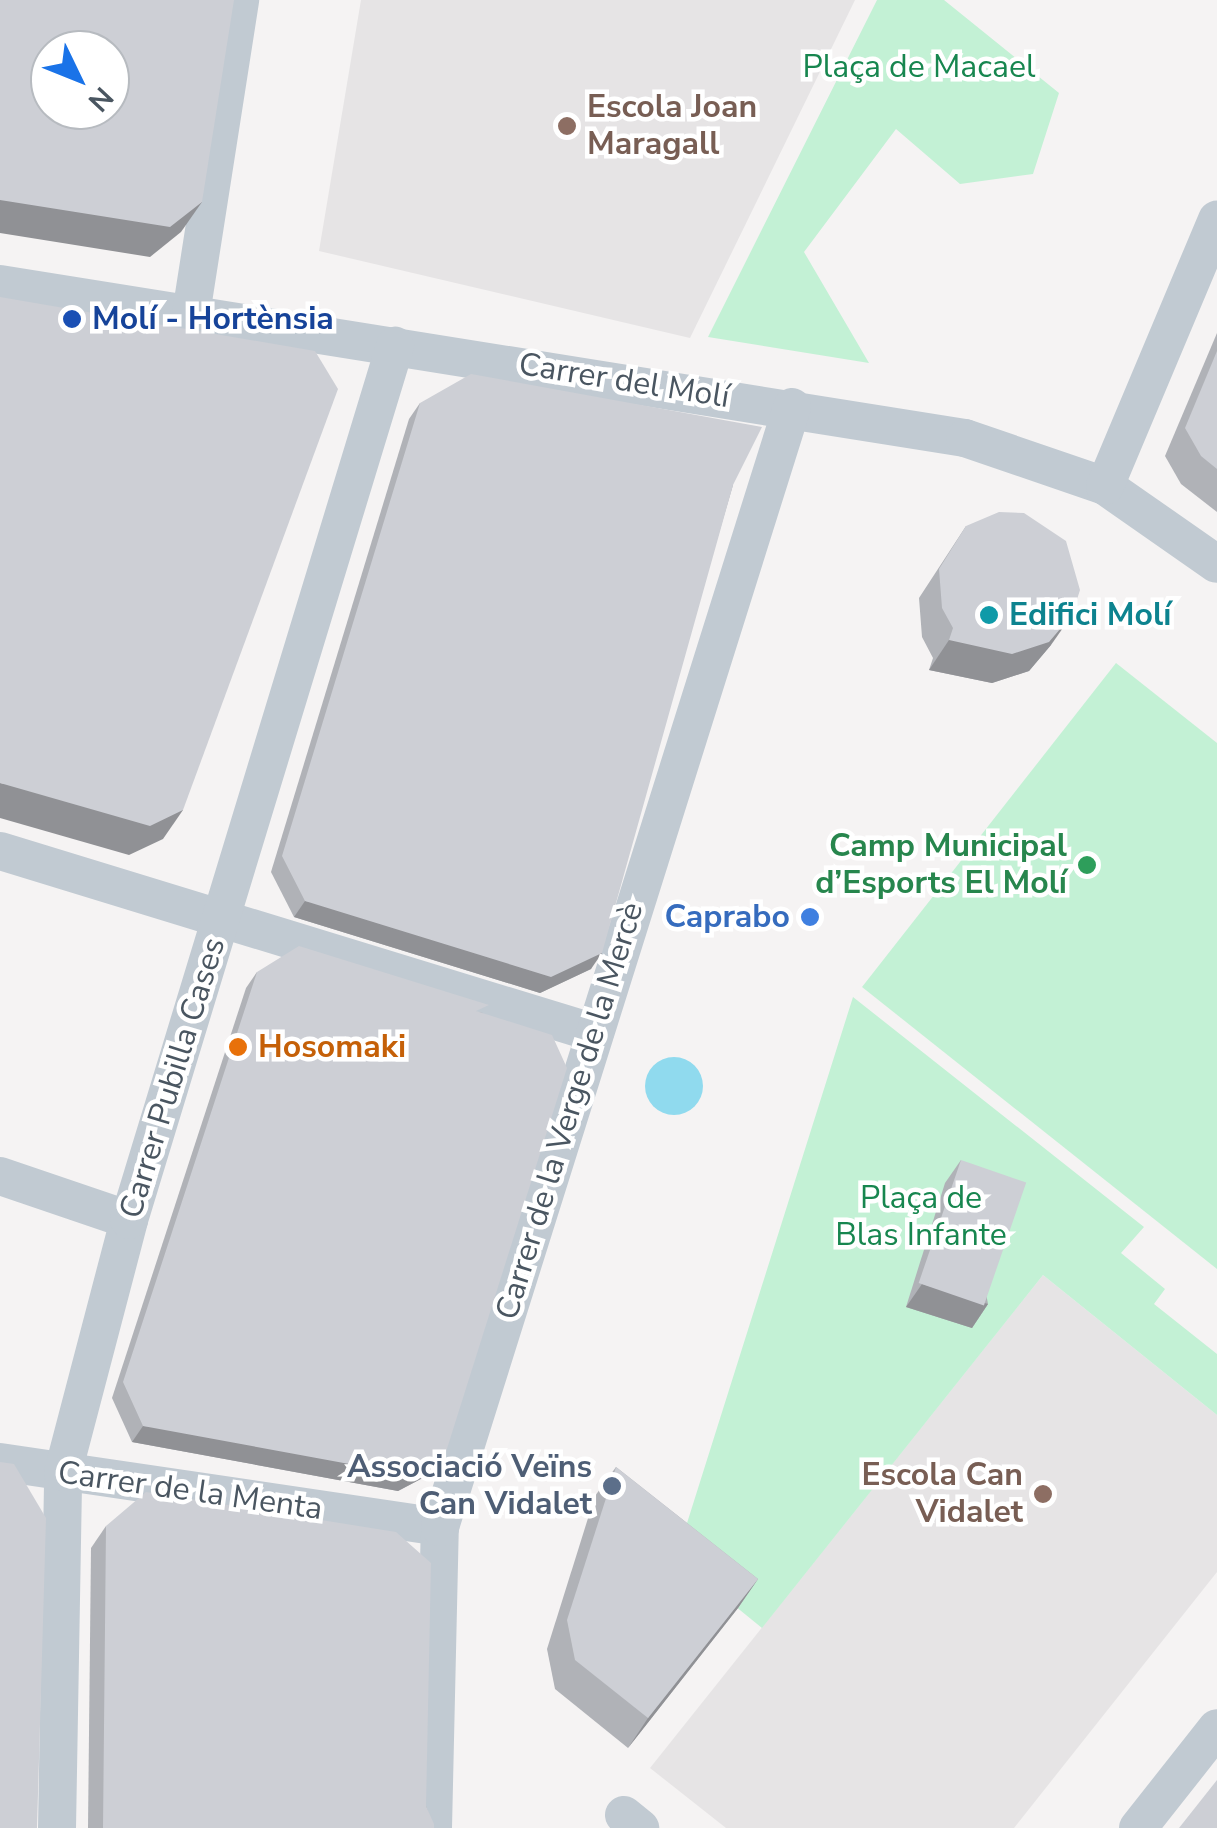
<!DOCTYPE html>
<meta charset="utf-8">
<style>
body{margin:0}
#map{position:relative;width:1217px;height:1828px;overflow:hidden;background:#f5f3f3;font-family:"Nunito Sans",sans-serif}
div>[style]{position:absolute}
.education>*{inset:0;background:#e6e4e5}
.green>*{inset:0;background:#c3f1d5}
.water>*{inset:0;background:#90daee}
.round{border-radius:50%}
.street>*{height:38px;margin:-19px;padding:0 19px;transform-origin:19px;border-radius:19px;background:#c1cad2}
.wall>*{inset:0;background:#b0b2b7}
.shaded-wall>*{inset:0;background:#909195}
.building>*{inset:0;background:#cdcfd5;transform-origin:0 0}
.dots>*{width:28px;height:28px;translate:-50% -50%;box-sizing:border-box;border:5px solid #fff;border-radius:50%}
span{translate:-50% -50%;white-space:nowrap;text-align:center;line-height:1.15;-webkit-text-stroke:9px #fff;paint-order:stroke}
.park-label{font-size:32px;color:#17864f}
.education-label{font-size:32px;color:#785e54;font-weight:700}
.left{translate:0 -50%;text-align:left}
.right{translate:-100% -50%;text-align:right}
.transit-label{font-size:32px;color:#164399;font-weight:700}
.street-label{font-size:32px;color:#4a5661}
.culture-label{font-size:32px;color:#0d838f;font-weight:700}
.leisure-label{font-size:32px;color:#27864d;font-weight:700}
.shop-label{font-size:32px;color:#366cbe;font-weight:700}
.food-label{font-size:32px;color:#c56008;font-weight:700}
.service-label{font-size:32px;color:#4e5e75;font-weight:700}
.north{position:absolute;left:30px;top:30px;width:100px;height:100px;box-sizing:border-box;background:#fff;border:2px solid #b7bbc0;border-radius:50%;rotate:133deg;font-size:28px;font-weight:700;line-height:40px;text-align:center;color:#4a5661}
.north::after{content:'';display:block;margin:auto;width:35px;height:45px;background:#1a73e8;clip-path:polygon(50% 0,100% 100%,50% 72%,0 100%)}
</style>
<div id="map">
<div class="education">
<div style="clip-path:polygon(361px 0,855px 0,690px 338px,319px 251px)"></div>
<div style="clip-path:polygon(1043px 1275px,1217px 1415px,1217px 1572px,1014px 1828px,726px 1828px,650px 1768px)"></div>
</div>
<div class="green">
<div style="clip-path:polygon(877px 0,944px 0,1059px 93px,1033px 174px,960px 184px,896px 129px,804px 252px,869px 363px,708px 337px)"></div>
<div style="clip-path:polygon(1116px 663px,1217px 743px,1217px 1269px,862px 987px)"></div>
<div style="clip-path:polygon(853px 997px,1144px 1227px,1121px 1253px,1165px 1289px,1154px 1304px,1217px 1354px,1217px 1415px,1043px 1275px,762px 1628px,676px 1558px)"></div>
</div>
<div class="water">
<div class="round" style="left:645px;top:1057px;width:58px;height:58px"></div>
</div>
<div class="street">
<div style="left:0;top:284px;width:977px;rotate:9.07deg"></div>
<div style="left:965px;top:438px;width:148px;rotate:18.9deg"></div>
<div style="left:1105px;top:486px;width:136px;rotate:34.9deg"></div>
<div style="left:191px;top:314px;width:318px;rotate:-81.1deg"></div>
<div style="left:1105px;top:486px;width:289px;rotate:-67.2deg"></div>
<div style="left:0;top:851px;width:622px;rotate:17.01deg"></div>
<div style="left:0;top:1176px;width:136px;rotate:18.8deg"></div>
<div style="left:0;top:1462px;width:445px;rotate:8.4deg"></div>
<div style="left:624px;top:1815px;width:21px;rotate:39deg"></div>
<div style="left:57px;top:1828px;width:356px;rotate:-89deg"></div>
<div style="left:63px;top:1472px;width:260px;rotate:-75.3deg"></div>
<div style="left:129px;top:1220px;width:914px;rotate:-73.07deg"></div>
<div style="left:433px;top:1828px;width:301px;rotate:-88.7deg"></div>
<div style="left:440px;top:1527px;width:1174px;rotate:-72.55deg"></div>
<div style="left:1138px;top:1828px;width:127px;rotate:-51.7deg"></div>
</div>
<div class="wall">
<div style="clip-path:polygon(1217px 333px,1217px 512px,1181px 484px,1165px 456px)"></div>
<div style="clip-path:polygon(420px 403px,733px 485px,591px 969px,540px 993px,294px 917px,271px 872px,409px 419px)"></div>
<div style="clip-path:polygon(966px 526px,1051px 645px,1029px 671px,992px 683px,929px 670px,933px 658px,922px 637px,919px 598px)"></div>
<div style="clip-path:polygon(257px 972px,483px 1013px,434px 1472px,398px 1491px,132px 1442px,112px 1398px,246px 988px)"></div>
<div style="clip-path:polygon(961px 1160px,988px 1304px,972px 1328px,906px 1307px,945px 1183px)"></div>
<div style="clip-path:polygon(616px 1467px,758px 1579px,738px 1608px,628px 1748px,555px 1689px,547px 1649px,595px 1496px)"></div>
<div style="clip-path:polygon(106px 1526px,426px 1806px,434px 1828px,88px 1828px,91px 1548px)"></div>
</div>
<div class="shaded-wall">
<div style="clip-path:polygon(0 200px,202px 202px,181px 232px,150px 257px,0 233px)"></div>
<div style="clip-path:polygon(1072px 615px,1051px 645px,1029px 671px,992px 683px,929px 670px,949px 640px)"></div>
<div style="clip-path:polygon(0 783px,183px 810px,163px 839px,129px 855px,0 818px)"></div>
<div style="clip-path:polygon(305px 901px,602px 953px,591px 969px,540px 993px,294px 917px)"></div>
<div style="clip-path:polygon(922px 1284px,988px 1304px,972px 1328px,906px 1307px)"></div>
<div style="clip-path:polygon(143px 1426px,445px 1455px,434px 1472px,398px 1491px,132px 1442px)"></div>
<div style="clip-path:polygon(758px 1579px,738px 1608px,628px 1748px,648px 1718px)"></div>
</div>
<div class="building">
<div style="clip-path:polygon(evenodd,0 0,234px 0,202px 202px,170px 227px,0 200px,0 0,50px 50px,110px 50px,110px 110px,50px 110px,50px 50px)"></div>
<div style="clip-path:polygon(0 297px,315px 351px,338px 389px,183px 810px,150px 826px,0 783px)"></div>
<div style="clip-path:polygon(1217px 351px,1217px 469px,1201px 456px,1185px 428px)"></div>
<div style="clip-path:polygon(471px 374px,762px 427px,733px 485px,602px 953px,551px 977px,305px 901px,282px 856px,420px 403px)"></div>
<div style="clip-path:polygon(999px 512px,1024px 513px,1066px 541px,1080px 590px,1072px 615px,1049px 642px,1012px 654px,949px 640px,953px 628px,942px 608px,939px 569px,966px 526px)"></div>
<div style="clip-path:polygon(299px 946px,489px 1005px,476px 1011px,552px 1035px,567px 1068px,445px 1455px,409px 1475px,143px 1426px,123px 1382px,257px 972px)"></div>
<div style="left:961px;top:1160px;width:69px;height:130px;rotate:19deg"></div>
<div style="clip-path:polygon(0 1462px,14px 1464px,46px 1518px,37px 1828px,0 1828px)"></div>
<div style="clip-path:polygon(616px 1467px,758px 1579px,648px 1718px,575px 1660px,567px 1620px)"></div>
<div style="clip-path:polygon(146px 1492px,396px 1532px,431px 1563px,426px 1806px,434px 1824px,434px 1828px,103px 1828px,106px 1526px)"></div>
<div style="clip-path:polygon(1217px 1780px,1217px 1828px,1179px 1828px)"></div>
</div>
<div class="dots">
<div style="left:567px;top:126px;background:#8d6e63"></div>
<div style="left:72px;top:319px;background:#1a4fb4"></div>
<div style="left:989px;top:615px;background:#0f9aa8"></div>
<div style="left:1087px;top:865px;background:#2e9e5b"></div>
<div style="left:810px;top:917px;background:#3f7fe0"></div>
<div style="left:238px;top:1047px;background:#e8710a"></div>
<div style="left:612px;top:1486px;background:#5c6f8a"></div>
<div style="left:1043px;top:1494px;background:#8d6e63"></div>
</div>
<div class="park-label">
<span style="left:919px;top:67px">Plaça de Macael</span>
<span style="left:921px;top:1217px">Plaça de<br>Blas Infante</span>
</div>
<div class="education-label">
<span class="left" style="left:587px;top:126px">Escola Joan<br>Maragall</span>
<span class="right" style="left:1023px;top:1494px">Escola Can<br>Vidalet</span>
</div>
<div class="transit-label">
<span class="left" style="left:92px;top:319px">Molí - Hortènsia</span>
</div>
<div class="street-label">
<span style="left:624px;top:381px;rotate:9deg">Carrer del Molí</span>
<span style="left:173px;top:1078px;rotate:-73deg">Carrer Pubilla Cases</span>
<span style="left:570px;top:1111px;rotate:-73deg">Carrer de la Verge de la Mercè</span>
<span style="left:190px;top:1491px;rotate:8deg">Carrer de la Menta</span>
</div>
<div class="culture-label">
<span class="left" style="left:1009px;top:615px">Edifici Molí</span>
</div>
<div class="leisure-label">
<span class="right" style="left:1067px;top:865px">Camp Municipal<br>d’Esports El Molí</span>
</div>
<div class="shop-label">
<span class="right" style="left:790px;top:917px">Caprabo</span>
</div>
<div class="food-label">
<span class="left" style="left:258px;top:1047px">Hosomaki</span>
</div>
<div class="service-label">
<span class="right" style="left:592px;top:1486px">Associació Veïns<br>Can Vidalet</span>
</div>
<div class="north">N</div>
</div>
